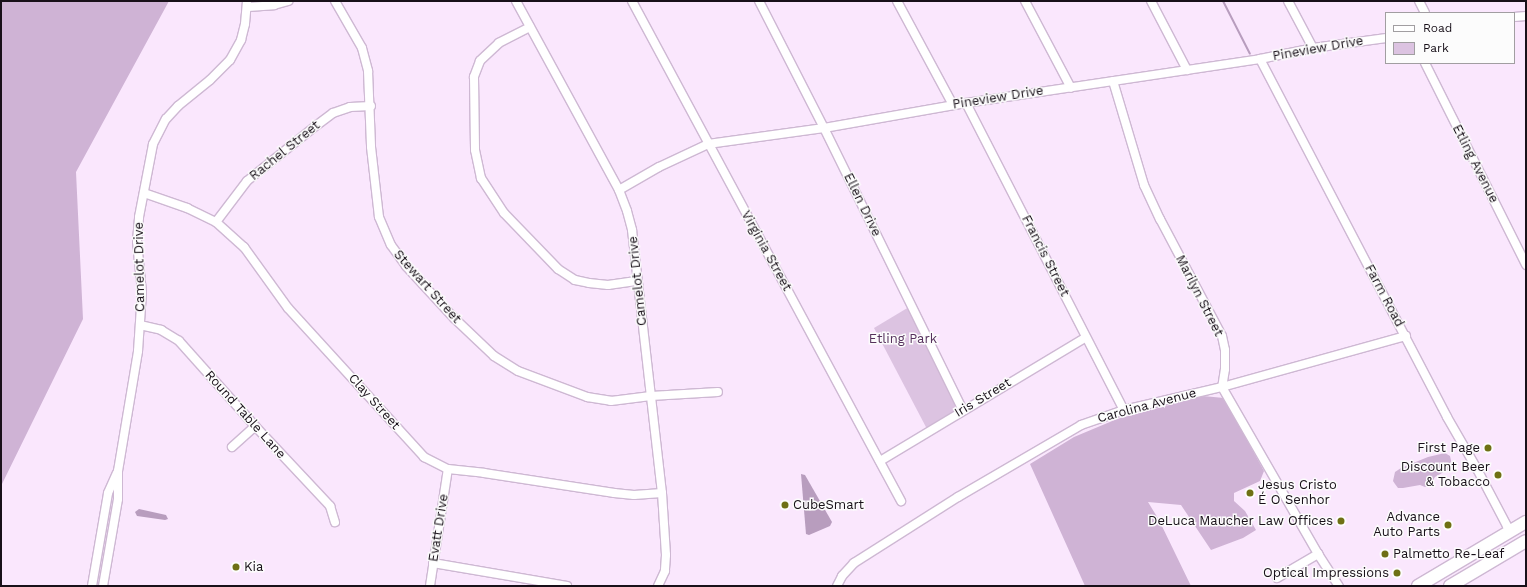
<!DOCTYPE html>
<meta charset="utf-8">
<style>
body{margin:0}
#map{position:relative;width:1527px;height:587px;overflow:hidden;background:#fae7fd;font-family:"Work Sans",sans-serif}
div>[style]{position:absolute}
.green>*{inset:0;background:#dcc3e1}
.forest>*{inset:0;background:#cfb3d5}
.water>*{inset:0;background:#b89dbe}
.stream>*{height:2px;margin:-1px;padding:0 1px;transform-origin:1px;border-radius:1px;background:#b89dbe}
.roads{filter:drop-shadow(1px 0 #ceb8d3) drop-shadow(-1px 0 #ceb8d3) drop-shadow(0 1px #ceb8d3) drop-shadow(0 -1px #ceb8d3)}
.minor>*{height:8px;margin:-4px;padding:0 4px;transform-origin:4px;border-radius:4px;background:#fff}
.primary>*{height:12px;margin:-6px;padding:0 6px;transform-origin:6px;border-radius:6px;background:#fff}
.dots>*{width:11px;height:11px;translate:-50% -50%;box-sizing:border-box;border:2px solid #fcfcfc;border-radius:50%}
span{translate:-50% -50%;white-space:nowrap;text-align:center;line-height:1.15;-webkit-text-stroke:3px #fcfcfc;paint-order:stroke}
.street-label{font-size:13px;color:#181019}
.park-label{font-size:13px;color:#56315d}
.poi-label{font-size:13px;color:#181019}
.right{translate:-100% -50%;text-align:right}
.left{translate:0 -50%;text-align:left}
.frame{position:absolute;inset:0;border:2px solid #181019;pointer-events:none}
.legend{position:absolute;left:1385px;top:12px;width:130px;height:52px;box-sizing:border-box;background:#fcfcfc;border:1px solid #a19ea1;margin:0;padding:5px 7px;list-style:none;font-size:12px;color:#181019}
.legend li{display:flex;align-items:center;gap:8px;height:20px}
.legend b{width:20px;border:1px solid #a19ea1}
</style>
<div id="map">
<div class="green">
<div style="clip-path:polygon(909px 307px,958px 406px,958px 410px,927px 429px,874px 328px)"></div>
</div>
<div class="forest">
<div style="clip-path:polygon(1px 1px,169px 1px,76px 172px,83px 319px,1px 486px)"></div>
<div style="clip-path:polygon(1203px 396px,1224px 398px,1264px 471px,1260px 481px,1234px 493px,1234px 501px,1245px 511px,1256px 530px,1243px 538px,1211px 550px,1181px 505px,1148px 502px,1159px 520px,1191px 586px,1085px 586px,1030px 464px,1074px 437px,1117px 419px)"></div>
<div style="clip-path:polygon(1445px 453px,1450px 456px,1452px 465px,1449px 469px,1435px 477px,1430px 485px,1425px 487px,1420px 485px,1403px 488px,1398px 488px,1395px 484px,1393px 481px,1395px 472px,1401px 468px,1428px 457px)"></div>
</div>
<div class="water">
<div style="clip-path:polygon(801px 474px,805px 475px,832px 522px,830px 526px,809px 535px,806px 534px)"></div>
<div style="clip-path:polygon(139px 509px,166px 515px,168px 519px,165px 520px,137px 516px,135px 512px)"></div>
</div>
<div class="stream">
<div style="left:1223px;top:1px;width:59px;rotate:63deg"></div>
</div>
<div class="roads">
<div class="minor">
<div style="left:335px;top:1px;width:54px;rotate:60.1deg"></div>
<div style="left:362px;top:48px;width:24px;rotate:75deg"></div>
<div style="left:368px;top:71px;width:76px;rotate:87.7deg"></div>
<div style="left:371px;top:147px;width:70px;rotate:83.5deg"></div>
<div style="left:379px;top:217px;width:30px;rotate:67deg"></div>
<div style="left:391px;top:245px;width:26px;rotate:54deg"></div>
<div style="left:406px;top:266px;width:71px;rotate:47.3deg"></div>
<div style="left:454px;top:318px;width:55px;rotate:43.5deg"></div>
<div style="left:494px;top:356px;width:28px;rotate:32deg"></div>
<div style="left:518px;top:371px;width:74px;rotate:20.6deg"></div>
<div style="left:587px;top:397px;width:24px;rotate:9deg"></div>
<div style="left:611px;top:401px;width:40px;rotate:-7.1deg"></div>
<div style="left:651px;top:396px;width:67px;rotate:-3.4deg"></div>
<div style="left:516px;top:1px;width:215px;rotate:61.4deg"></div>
<div style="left:619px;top:190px;width:22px;rotate:69deg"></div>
<div style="left:627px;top:211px;width:20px;rotate:75deg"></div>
<div style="left:632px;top:230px;width:265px;rotate:83.5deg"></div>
<div style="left:662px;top:493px;width:62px;rotate:86.3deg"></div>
<div style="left:666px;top:555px;width:16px;rotate:94deg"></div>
<div style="left:665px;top:571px;width:17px;rotate:115deg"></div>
<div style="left:632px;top:1px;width:568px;rotate:61.72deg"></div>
<div style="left:759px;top:1px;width:143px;rotate:62.9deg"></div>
<div style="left:824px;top:128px;width:314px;rotate:63.8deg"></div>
<div style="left:897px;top:1px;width:118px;rotate:61.7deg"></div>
<div style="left:1025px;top:1px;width:98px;rotate:62.1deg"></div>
<div style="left:1151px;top:1px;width:78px;rotate:62.4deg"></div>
<div style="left:1288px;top:1px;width:53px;rotate:62deg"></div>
<div style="left:1419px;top:1px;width:13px;rotate:63deg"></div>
<div style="left:248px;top:7px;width:26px;rotate:-4deg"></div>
<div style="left:274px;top:5px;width:15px;rotate:-16deg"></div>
<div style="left:1514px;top:17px;width:12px;rotate:-5deg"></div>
<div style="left:530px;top:27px;width:35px;rotate:153deg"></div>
<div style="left:499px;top:43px;width:26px;rotate:137deg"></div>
<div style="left:480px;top:61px;width:17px;rotate:111deg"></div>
<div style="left:474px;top:77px;width:73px;rotate:89.2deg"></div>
<div style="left:475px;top:150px;width:29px;rotate:78deg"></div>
<div style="left:481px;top:178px;width:42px;rotate:56.7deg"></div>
<div style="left:504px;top:213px;width:78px;rotate:46deg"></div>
<div style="left:558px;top:269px;width:20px;rotate:33deg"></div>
<div style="left:575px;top:280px;width:14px;rotate:12deg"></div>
<div style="left:589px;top:283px;width:19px;rotate:6deg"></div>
<div style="left:608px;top:285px;width:30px;rotate:-8deg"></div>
<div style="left:1260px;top:59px;width:404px;rotate:62.4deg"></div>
<div style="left:1447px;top:417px;width:60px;rotate:60deg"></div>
<div style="left:1477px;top:469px;width:64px;rotate:62.2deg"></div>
<div style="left:1507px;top:526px;width:6px;rotate:51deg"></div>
<div style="left:1425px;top:63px;width:226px;rotate:63.4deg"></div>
<div style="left:1113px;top:81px;width:109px;rotate:73.4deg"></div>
<div style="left:1144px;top:185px;width:38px;rotate:65deg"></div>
<div style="left:1160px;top:219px;width:132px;rotate:62.1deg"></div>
<div style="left:1222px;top:336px;width:14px;rotate:78deg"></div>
<div style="left:1225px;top:350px;width:19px;rotate:90deg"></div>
<div style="left:1225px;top:369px;width:18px;rotate:99deg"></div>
<div style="left:1222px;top:387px;width:193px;rotate:60.1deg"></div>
<div style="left:1318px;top:554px;width:38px;rotate:57deg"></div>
<div style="left:966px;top:103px;width:345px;rotate:62.8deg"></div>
<div style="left:619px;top:190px;width:46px;rotate:-29.9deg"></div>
<div style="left:659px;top:167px;width:54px;rotate:-25.1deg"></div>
<div style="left:708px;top:144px;width:117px;rotate:-7.9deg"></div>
<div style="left:824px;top:128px;width:144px;rotate:-10deg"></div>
<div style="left:966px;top:103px;width:297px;rotate:-8.5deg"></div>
<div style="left:1260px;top:59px;width:54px;rotate:-11.7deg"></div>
<div style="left:1313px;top:48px;width:74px;rotate:-7.8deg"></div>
<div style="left:144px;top:193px;width:46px;rotate:19.2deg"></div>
<div style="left:187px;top:208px;width:32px;rotate:26deg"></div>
<div style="left:216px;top:222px;width:38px;rotate:42deg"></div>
<div style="left:244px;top:247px;width:75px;rotate:54.2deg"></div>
<div style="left:288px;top:308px;width:202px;rotate:47.6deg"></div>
<div style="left:424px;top:457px;width:27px;rotate:27deg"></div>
<div style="left:448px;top:469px;width:36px;rotate:6deg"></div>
<div style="left:484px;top:473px;width:132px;rotate:8.7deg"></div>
<div style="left:614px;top:493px;width:20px;rotate:6deg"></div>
<div style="left:634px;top:495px;width:28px;rotate:-4deg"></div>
<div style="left:216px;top:222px;width:51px;rotate:-52.9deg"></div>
<div style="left:247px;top:181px;width:90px;rotate:-38.7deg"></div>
<div style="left:317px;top:125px;width:20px;rotate:-37deg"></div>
<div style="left:333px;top:113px;width:18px;rotate:-19deg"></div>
<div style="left:350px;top:107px;width:21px;rotate:-3deg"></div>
<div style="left:140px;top:325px;width:22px;rotate:13deg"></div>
<div style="left:161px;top:330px;width:21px;rotate:31deg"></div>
<div style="left:179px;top:341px;width:114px;rotate:48.2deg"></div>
<div style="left:255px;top:426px;width:110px;rotate:46.8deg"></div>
<div style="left:330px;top:506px;width:17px;rotate:73deg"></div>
<div style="left:232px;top:447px;width:31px;rotate:-42deg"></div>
<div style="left:880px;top:461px;width:240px;rotate:-31deg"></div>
<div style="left:433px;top:563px;width:136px;rotate:9.7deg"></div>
<div style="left:1277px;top:578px;width:48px;rotate:-30.3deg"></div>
<div style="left:92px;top:586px;width:94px;rotate:-80.2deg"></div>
<div style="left:108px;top:493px;width:22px;rotate:-66deg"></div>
<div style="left:103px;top:586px;width:88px;rotate:-80.2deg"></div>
<div style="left:118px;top:499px;width:28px;rotate:-90deg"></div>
<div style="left:118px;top:471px;width:122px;rotate:-80.5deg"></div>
<div style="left:138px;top:351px;width:58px;rotate:-86.1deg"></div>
<div style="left:142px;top:293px;width:52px;rotate:-95.5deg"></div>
<div style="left:137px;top:241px;width:24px;rotate:-85deg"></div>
<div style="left:139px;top:217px;width:74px;rotate:-79.1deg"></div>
<div style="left:153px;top:144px;width:28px;rotate:-63deg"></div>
<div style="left:166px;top:119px;width:18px;rotate:-47deg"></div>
<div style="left:178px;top:106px;width:41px;rotate:-39.1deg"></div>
<div style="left:210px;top:80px;width:28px;rotate:-45deg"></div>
<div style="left:230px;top:60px;width:23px;rotate:-61deg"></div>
<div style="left:241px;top:40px;width:16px;rotate:-76deg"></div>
<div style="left:245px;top:24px;width:23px;rotate:-85deg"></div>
<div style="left:430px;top:586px;width:118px;rotate:-81.3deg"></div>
<div style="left:837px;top:586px;width:11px;rotate:-63deg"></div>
<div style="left:842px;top:576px;width:18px;rotate:-47deg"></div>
<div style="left:854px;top:563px;width:123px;rotate:-32.4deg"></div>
<div style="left:958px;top:497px;width:143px;rotate:-30.3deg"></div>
<div style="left:1081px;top:425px;width:46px;rotate:-19.2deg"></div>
<div style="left:1124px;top:410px;width:101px;rotate:-13.2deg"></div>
<div style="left:1222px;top:387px;width:191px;rotate:-15.5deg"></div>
</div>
<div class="primary">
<div style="left:1418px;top:586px;width:126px;rotate:-30.7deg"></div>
<div style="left:1450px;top:586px;width:88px;rotate:-30.6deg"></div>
</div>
</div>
<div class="dots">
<div style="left:1488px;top:448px;background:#6e7014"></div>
<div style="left:1498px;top:475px;background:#6e7014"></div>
<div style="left:1250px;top:493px;background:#6e7014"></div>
<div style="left:785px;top:505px;background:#6e7014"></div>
<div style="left:1341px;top:521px;background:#6e7014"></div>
<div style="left:1448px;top:525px;background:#6e7014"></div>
<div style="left:1385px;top:554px;background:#6e7014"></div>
<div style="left:236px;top:567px;background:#6e7014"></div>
<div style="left:1397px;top:573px;background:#6e7014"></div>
</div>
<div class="street-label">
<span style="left:1318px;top:49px;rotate:-10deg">Pineview Drive</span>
<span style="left:998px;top:98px;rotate:-9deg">Pineview Drive</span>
<span style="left:285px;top:151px;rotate:-39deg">Rachel Street</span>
<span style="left:1475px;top:164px;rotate:63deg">Etling Avenue</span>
<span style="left:862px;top:205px;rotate:64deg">Ellen Drive</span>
<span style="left:766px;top:251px;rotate:61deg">Virginia Street</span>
<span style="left:1045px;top:256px;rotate:63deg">Francis Street</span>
<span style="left:140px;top:267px;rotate:-91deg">Camelot Drive</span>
<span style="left:638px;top:281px;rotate:-96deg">Camelot Drive</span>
<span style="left:427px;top:287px;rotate:48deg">Stewart Street</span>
<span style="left:1199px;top:296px;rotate:63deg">Marilyn Street</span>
<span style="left:1384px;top:296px;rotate:62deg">Farm Road</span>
<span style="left:983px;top:398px;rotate:-31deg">Iris Street</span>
<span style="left:374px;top:402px;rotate:48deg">Clay Street</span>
<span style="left:1147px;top:406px;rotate:-15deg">Carolina Avenue</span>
<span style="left:245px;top:415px;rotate:48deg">Round Table Lane</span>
<span style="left:439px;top:528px;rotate:-81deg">Evatt Drive</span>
</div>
<div class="park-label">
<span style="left:903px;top:339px">Etling Park</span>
</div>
<div class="poi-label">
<span class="right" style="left:1480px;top:448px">First Page</span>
<span class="right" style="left:1490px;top:475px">Discount Beer<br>&amp; Tobacco</span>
<span class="left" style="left:1258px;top:493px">Jesus Cristo<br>É O Senhor</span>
<span class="left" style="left:793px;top:505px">CubeSmart</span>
<span class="right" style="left:1440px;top:525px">Advance<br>Auto Parts</span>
<span class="right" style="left:1333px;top:521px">DeLuca Maucher Law Offices</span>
<span class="left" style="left:1393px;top:554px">Palmetto Re-Leaf</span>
<span class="left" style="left:244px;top:567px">Kia</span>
<span class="right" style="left:1389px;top:573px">Optical Impressions</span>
</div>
<div class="frame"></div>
<ul class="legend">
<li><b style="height:5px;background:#fff"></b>Road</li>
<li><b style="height:11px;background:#dcc3e1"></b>Park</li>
</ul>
</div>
